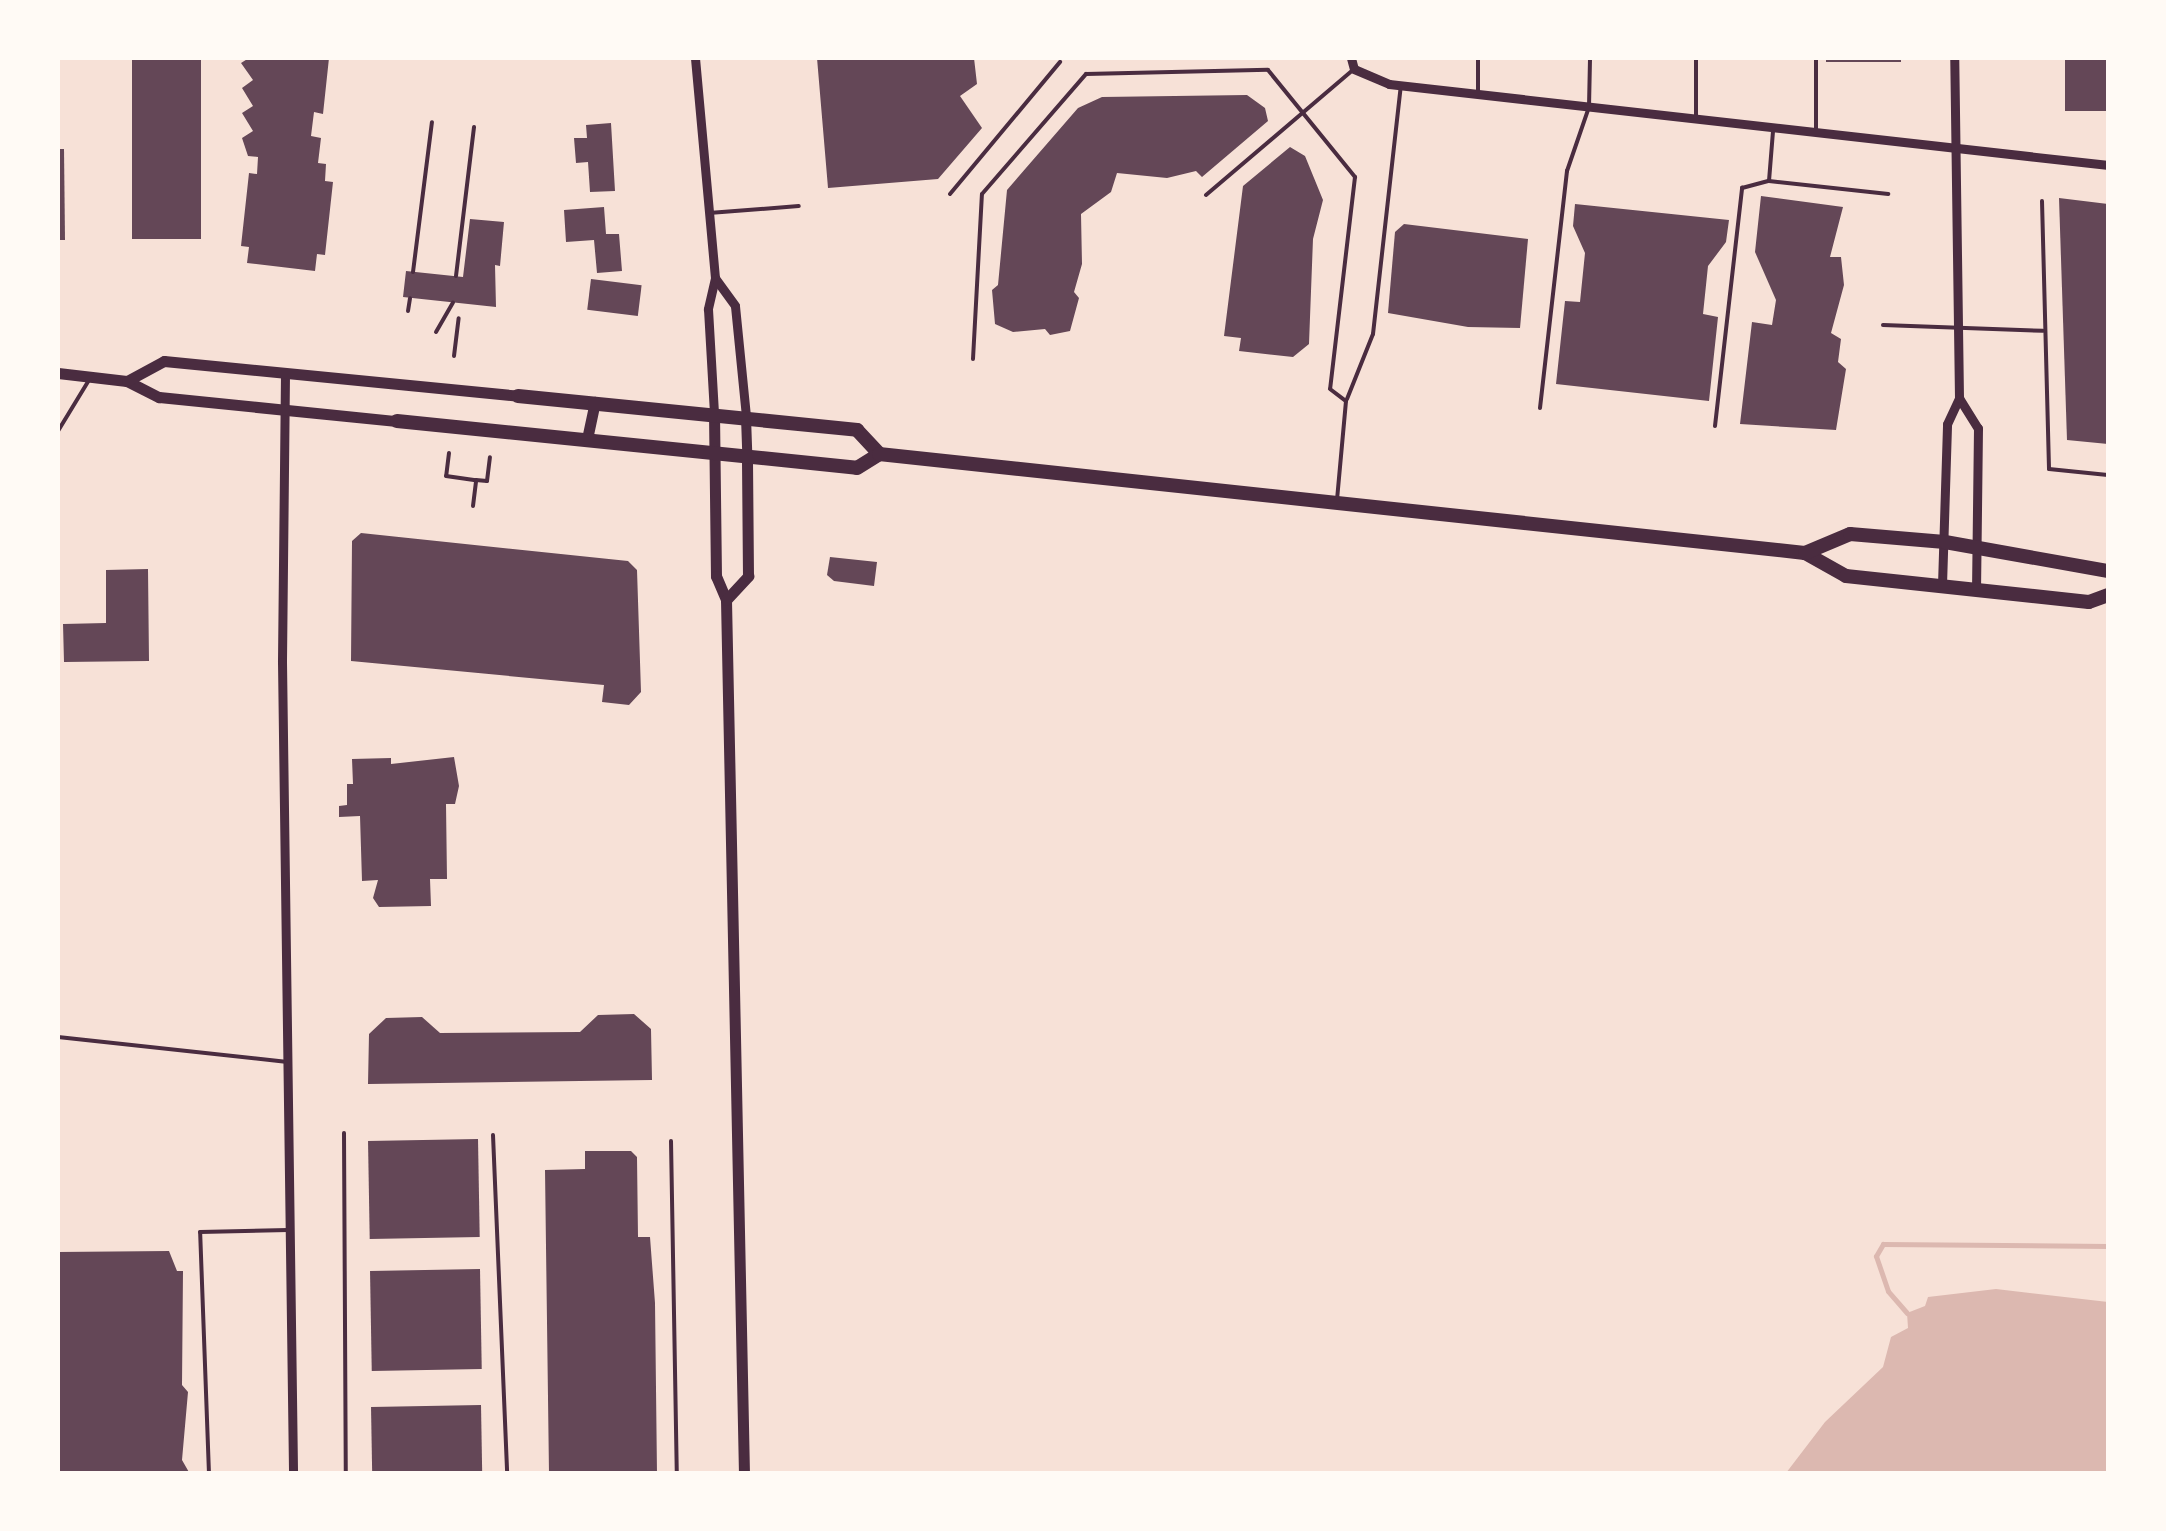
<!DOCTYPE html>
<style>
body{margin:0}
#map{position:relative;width:2166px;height:1531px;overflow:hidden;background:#f7e1d7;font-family:Lora,serif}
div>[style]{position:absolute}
.water>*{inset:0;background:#dcb8b0}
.stream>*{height:5px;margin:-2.5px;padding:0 2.5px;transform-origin:2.5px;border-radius:2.5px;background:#dcb8b0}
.building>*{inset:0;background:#644757;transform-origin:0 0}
.path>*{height:4px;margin:-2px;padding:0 2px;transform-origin:2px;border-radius:2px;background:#4a2c40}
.service>*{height:4px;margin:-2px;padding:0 2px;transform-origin:2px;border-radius:2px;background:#4a2c40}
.minor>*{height:9px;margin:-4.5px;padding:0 4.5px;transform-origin:4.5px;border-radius:4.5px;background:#4a2c40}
.tertiary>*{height:10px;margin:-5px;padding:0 5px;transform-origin:5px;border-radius:5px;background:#4a2c40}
.secondary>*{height:11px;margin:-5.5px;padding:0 5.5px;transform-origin:5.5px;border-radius:5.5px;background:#4a2c40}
.primary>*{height:14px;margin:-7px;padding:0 7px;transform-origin:7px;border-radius:7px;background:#4a2c40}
span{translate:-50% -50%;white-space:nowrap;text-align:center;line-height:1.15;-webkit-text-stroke:10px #fffaf5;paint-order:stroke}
.frame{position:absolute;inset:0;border:60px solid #fffaf5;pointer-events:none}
</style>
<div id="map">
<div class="water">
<div style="clip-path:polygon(1996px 1289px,2108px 1302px,2108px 1473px,1786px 1473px,1825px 1422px,1883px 1367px,1891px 1337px,1908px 1328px,1907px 1313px,1925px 1306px,1928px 1297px)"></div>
</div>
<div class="stream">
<div style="left:1907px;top:1313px;width:29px;rotate:-131deg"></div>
<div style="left:1888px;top:1291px;width:37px;rotate:-109deg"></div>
<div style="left:1876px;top:1256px;width:14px;rotate:-60deg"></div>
<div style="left:1883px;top:1244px;width:225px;rotate:0.5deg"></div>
</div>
<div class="building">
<div style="clip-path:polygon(249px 58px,329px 58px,323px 114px,314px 112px,311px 136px,321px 138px,318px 163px,326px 164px,325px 181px,333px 182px,325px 255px,317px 254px,315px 271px,247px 263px,249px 247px,241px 246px,249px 173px,257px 174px,258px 157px,248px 156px,242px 138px,253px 131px,242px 113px,253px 106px,242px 88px,253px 80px,241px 63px)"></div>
<div style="clip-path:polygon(817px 58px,974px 58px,977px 84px,960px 96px,982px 128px,938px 179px,828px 188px)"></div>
<div style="left:1826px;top:58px;width:75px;height:4px"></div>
<div style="left:2065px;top:58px;width:43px;height:53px"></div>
<div style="left:132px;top:59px;width:69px;height:180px"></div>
<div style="clip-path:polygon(1247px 95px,1265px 108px,1268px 121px,1202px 177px,1196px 171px,1167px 178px,1117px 173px,1111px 192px,1081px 214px,1082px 264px,1074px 292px,1079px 298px,1070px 331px,1050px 335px,1045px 329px,1013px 332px,995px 324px,992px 290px,998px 285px,1007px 190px,1078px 108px,1102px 97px)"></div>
<div style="clip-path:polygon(611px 123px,615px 191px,590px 192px,588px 162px,576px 163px,574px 138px,587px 138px,586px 125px)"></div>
<div style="clip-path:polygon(1290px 147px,1305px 156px,1323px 200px,1313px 239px,1309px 344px,1293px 357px,1239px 351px,1241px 338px,1224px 336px,1243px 186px)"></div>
<div style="clip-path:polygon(58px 149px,64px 149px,65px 240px,58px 240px)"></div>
<div style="clip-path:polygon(1761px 196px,1843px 207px,1830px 257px,1841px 257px,1844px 285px,1831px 333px,1841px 339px,1838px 362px,1846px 369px,1836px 430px,1740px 424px,1752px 322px,1772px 325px,1776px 300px,1755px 252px)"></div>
<div style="clip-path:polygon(2059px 198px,2108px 204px,2108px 444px,2067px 440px)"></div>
<div style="clip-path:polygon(1575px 204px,1729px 220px,1726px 242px,1708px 266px,1703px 314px,1718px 317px,1709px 401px,1556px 384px,1565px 301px,1580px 302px,1585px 253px,1573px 226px)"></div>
<div style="clip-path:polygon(604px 207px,606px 234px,619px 234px,622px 271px,597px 273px,594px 240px,566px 242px,564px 210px)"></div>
<div style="clip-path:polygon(470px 219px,504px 222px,500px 266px,495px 265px,496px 307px,403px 297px,406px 271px,463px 277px)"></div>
<div style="clip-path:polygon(1404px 224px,1528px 239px,1520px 328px,1468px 327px,1388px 313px,1395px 232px)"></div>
<div style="left:591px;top:279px;width:51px;height:31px;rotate:7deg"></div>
<div style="clip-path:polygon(361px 533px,628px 561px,637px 570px,641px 692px,629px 705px,602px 702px,604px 685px,351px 661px,352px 541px)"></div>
<div style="clip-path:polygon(830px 557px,877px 562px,874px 586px,834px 581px,827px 575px)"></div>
<div style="clip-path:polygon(148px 569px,149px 661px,64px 662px,63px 624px,106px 623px,106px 570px)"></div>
<div style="clip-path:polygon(454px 757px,459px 786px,455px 804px,446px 804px,447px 879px,430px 879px,431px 906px,379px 907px,373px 898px,378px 880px,362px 881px,360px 816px,339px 817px,339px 806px,347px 805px,347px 784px,353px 784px,352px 759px,391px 758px,391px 764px)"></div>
<div style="clip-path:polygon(634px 1014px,651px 1029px,652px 1080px,368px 1084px,369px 1034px,386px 1018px,422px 1017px,440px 1033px,580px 1032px,598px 1015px)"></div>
<div style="left:478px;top:1139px;width:98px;height:110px;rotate:89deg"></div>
<div style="clip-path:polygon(585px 1151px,631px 1151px,637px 1157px,638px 1237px,650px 1237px,655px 1303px,657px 1474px,549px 1474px,545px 1170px,585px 1169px)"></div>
<div style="clip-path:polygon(169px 1251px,177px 1271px,183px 1271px,182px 1385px,188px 1392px,182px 1460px,190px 1474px,58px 1474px,58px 1252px)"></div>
<div style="left:480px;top:1269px;width:100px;height:110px;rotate:89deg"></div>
<div style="left:481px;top:1405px;width:69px;height:110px;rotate:89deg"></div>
</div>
<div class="path">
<div style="left:454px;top:356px;width:38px;rotate:-83deg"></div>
<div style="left:449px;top:453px;width:23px;rotate:97deg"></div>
<div style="left:446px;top:476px;width:30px;rotate:8deg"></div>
<div style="left:473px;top:506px;width:26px;rotate:-83deg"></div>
<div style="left:476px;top:480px;width:11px;rotate:5deg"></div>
<div style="left:487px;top:481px;width:24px;rotate:-83deg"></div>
</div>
<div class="service">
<div style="left:1478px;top:58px;width:35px;rotate:90deg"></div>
<div style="left:1696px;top:58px;width:60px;rotate:90deg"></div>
<div style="left:1816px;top:58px;width:75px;rotate:90deg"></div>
<div style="left:1769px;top:181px;width:50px;rotate:-85.4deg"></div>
<div style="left:950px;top:194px;width:172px;rotate:-50.2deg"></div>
<div style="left:1206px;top:195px;width:194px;rotate:-40.4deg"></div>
<div style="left:2042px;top:201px;width:268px;rotate:88.5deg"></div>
<div style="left:2049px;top:469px;width:59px;rotate:5.8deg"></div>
<div style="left:709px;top:213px;width:90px;rotate:-4.4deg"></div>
<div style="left:413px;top:272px;width:151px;rotate:-82.8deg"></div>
<div style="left:456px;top:276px;width:150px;rotate:-83.1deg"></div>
<div style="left:408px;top:311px;width:13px;rotate:-81deg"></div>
<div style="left:1883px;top:325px;width:160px;rotate:2.1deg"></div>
<div style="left:436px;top:332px;width:34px;rotate:-60deg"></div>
<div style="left:973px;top:359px;width:165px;rotate:-86.9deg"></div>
<div style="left:982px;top:194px;width:159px;rotate:-49.1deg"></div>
<div style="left:1086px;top:74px;width:182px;rotate:-1.3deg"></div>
<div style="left:1268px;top:70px;width:138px;rotate:50.9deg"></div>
<div style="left:1355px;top:177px;width:213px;rotate:96.7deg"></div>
<div style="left:1330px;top:389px;width:20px;rotate:37deg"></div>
<div style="left:1346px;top:401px;width:99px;rotate:95.2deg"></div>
<div style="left:1347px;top:399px;width:70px;rotate:-68.2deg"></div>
<div style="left:1373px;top:334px;width:251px;rotate:-83.6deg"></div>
<div style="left:1540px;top:408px;width:239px;rotate:-83.5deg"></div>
<div style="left:1567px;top:171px;width:68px;rotate:-71deg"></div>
<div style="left:1589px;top:107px;width:49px;rotate:-88.8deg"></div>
<div style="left:1715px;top:426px;width:240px;rotate:-83.5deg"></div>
<div style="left:1742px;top:188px;width:28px;rotate:-15deg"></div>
<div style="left:1769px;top:181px;width:120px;rotate:6.2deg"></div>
<div style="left:58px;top:431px;width:60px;rotate:-58.7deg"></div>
<div style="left:58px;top:1037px;width:231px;rotate:6.2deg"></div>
<div style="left:344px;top:1133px;width:341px;rotate:89.7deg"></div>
<div style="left:493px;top:1135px;width:339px;rotate:87.6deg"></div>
<div style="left:671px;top:1141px;width:333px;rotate:89deg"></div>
<div style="left:209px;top:1474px;width:242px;rotate:-92.1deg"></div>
<div style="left:200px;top:1232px;width:88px;rotate:-1.3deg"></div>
</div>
<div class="minor">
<div style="left:695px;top:58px;width:221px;rotate:84.8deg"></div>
<div style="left:715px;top:278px;width:32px;rotate:103deg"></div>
<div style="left:708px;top:309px;width:104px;rotate:86.7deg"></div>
<div style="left:1351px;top:58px;width:11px;rotate:75deg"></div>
<div style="left:1354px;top:69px;width:38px;rotate:23deg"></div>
<div style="left:1389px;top:84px;width:724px;rotate:6.43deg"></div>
<div style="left:715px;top:278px;width:34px;rotate:54deg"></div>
<div style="left:735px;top:306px;width:112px;rotate:84.3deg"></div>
<div style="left:285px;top:374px;width:288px;rotate:90.6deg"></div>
<div style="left:282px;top:662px;width:812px;rotate:89.22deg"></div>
<div style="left:1959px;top:398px;width:36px;rotate:58deg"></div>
<div style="left:1978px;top:428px;width:163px;rotate:90.7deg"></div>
<div style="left:1942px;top:585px;width:161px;rotate:-88.2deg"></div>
<div style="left:1947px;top:424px;width:29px;rotate:-65deg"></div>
<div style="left:1959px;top:398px;width:340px;rotate:-90.8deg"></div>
</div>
<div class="tertiary">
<div style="left:746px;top:417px;width:37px;rotate:88deg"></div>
</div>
<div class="secondary">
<div style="left:58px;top:373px;width:69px;rotate:6.6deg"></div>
<div style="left:127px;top:381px;width:36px;rotate:27deg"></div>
<div style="left:159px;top:397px;width:239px;rotate:5.8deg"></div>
<div style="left:127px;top:381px;width:42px;rotate:-28.4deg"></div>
<div style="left:164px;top:361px;width:356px;rotate:5.6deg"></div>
<div style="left:714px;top:413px;width:163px;rotate:89.3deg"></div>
<div style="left:716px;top:576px;width:26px;rotate:67deg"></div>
<div style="left:726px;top:600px;width:874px;rotate:88.82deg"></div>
<div style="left:587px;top:439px;width:38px;rotate:-78deg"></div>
<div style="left:726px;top:600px;width:33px;rotate:-47deg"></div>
<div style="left:748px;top:576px;width:122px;rotate:-90.5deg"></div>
</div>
<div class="primary">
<div style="left:518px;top:396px;width:341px;rotate:5.7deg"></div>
<div style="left:857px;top:430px;width:33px;rotate:47deg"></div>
<div style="left:397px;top:421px;width:462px;rotate:5.8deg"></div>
<div style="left:857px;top:468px;width:26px;rotate:-32deg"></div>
<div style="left:879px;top:454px;width:931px;rotate:6.1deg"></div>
<div style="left:1805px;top:553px;width:47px;rotate:29.3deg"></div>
<div style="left:1846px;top:576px;width:244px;rotate:6.1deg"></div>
<div style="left:2089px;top:602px;width:20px;rotate:-20deg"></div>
<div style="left:1805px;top:553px;width:49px;rotate:-22.9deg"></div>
<div style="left:1850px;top:534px;width:95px;rotate:4.8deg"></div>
<div style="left:1945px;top:542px;width:166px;rotate:10.1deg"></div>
</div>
<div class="frame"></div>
</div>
